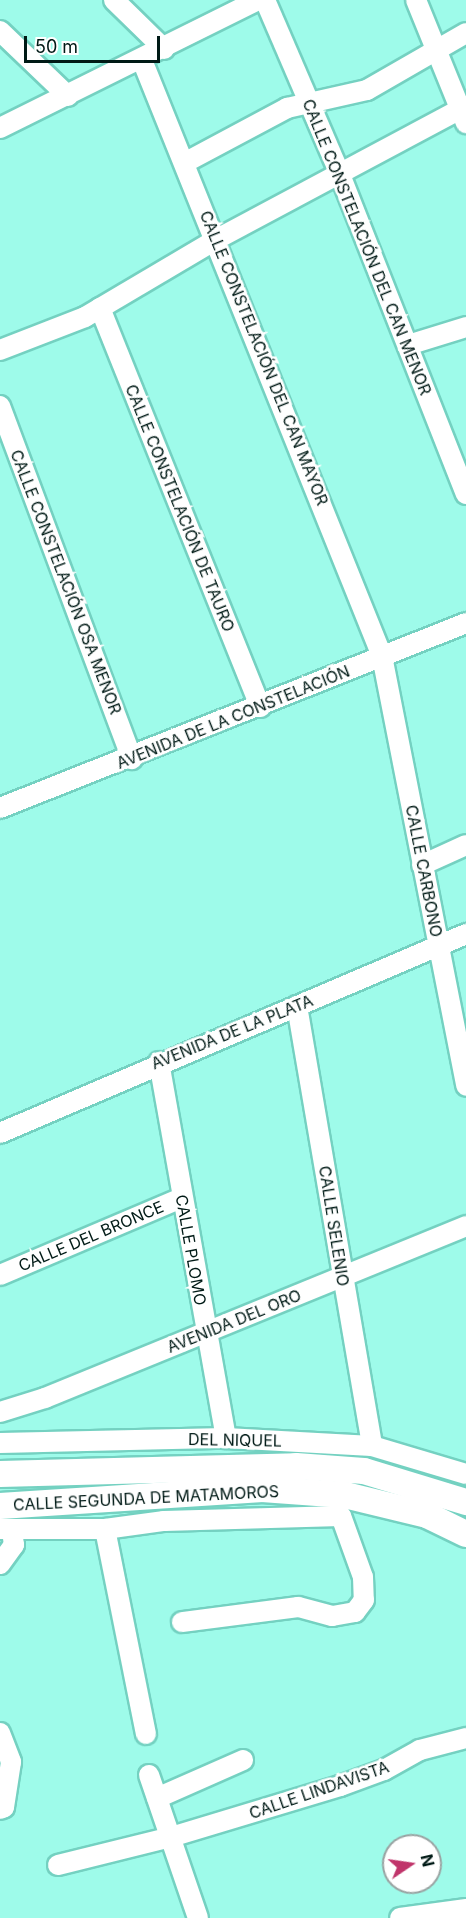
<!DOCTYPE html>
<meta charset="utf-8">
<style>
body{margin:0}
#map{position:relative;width:466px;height:1918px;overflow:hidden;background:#9efbea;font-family:Inter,sans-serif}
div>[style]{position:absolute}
.roads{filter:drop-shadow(2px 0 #74d1c1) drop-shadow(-2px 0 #74d1c1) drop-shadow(0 2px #74d1c1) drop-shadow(0 -2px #74d1c1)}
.minor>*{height:20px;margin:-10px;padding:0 10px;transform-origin:10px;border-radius:10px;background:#fff}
.major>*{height:26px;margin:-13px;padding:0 13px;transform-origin:13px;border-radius:13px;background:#fff}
span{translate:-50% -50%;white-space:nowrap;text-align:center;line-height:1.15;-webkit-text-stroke:5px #fff;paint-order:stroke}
.street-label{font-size:16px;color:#001a16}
.north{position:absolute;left:382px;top:1834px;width:60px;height:60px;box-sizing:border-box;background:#fff;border:2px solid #99a3a2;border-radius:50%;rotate:77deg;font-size:16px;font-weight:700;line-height:24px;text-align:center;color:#001a16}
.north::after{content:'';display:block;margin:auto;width:21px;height:27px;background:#c0356b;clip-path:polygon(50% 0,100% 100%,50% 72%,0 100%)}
.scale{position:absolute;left:24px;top:36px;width:136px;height:27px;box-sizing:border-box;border:3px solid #001a16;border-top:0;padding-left:8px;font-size:18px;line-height:21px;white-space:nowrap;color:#001a16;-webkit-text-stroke:4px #fff;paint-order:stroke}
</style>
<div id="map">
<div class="roads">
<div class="minor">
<div style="left:114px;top:0;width:70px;rotate:44.4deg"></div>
<div style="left:265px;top:0;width:187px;rotate:66.7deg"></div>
<div style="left:339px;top:172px;width:346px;rotate:68.5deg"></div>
<div style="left:416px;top:0;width:133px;rotate:67.9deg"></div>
<div style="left:0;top:31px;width:94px;rotate:43.7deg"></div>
<div style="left:142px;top:60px;width:643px;rotate:68.07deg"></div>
<div style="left:382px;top:656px;width:438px;rotate:78.9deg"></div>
<div style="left:0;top:128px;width:288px;rotate:-26.4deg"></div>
<div style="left:186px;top:162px;width:115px;rotate:-28.1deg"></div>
<div style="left:287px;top:108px;width:82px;rotate:-12.7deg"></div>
<div style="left:367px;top:90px;width:114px;rotate:-29.9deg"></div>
<div style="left:100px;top:308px;width:430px;rotate:68.1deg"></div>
<div style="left:408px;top:345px;width:61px;rotate:-17.2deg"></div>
<div style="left:0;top:350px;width:91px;rotate:-21.2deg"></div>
<div style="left:85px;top:317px;width:153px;rotate:-30.6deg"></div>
<div style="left:217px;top:239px;width:282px;rotate:-28.1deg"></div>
<div style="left:0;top:406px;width:377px;rotate:69.5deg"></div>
<div style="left:0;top:808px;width:501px;rotate:-21.65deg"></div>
<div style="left:422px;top:865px;width:48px;rotate:-24.4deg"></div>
<div style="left:297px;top:1006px;width:446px;rotate:80.3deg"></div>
<div style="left:159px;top:1062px;width:382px;rotate:79.9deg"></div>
<div style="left:0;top:1133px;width:507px;rotate:-23.12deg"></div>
<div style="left:0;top:1275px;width:197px;rotate:-23deg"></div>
<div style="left:0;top:1412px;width:47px;rotate:-17.3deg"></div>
<div style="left:45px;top:1398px;width:455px;rotate:-22.2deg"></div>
<div style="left:0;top:1443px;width:226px;rotate:-1.3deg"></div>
<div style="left:226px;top:1438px;width:146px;rotate:3.1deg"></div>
<div style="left:372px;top:1446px;width:98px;rotate:16.6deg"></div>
<div style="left:0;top:1529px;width:105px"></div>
<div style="left:105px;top:1529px;width:60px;rotate:-7.7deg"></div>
<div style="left:164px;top:1521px;width:177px;rotate:-1.6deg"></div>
<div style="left:341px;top:1516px;width:65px;rotate:70.2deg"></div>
<div style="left:363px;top:1577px;width:23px;rotate:88deg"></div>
<div style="left:364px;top:1600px;width:15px;rotate:127deg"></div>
<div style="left:355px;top:1612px;width:23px;rotate:170deg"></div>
<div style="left:332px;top:1616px;width:35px;rotate:-165deg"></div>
<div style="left:298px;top:1607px;width:117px;rotate:172.6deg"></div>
<div style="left:105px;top:1529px;width:209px;rotate:78.7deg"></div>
<div style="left:0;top:1564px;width:24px;rotate:-54deg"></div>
<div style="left:14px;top:1545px;width:15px;rotate:-98deg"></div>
<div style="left:0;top:1733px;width:31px;rotate:69deg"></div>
<div style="left:11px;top:1762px;width:46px;rotate:98.8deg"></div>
<div style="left:4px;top:1807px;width:4px;rotate:153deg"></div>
<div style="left:149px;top:1775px;width:151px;rotate:71.1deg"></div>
<div style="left:157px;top:1798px;width:94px;rotate:-23.8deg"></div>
<div style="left:58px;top:1865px;width:116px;rotate:-13.9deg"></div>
<div style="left:171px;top:1837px;width:177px;rotate:-16.8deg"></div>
<div style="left:340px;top:1786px;width:47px;rotate:-20deg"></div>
<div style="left:384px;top:1770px;width:41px;rotate:-29.1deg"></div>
<div style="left:420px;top:1750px;width:48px;rotate:-14.6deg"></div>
<div style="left:400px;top:1918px;width:67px;rotate:-7.8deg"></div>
</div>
<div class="major">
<div style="left:0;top:1474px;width:296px;rotate:-1.5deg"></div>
<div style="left:296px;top:1466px;width:68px;rotate:4.2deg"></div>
<div style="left:364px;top:1471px;width:107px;rotate:16.9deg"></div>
<div style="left:0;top:1506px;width:263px;rotate:-3.7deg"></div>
<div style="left:262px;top:1489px;width:83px;rotate:4.1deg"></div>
<div style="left:345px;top:1495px;width:84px;rotate:13.7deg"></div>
<div style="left:427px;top:1515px;width:43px;rotate:26deg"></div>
</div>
</div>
<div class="street-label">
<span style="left:367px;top:247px;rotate:68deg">CALLE CONSTELACIÓN DEL CAN MENOR</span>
<span style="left:264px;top:358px;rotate:68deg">CALLE CONSTELACIÓN DEL CAN MAYOR</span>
<span style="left:180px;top:508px;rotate:68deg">CALLE CONSTELACIÓN DE TAURO</span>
<span style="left:66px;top:582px;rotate:69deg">CALLE CONSTELACIÓN OSA MENOR</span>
<span style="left:233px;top:717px;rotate:-22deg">AVENIDA DE LA CONSTELACIÓN</span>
<span style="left:424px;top:871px;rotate:79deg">CALLE CARBONO</span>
<span style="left:232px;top:1032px;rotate:-22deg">AVENIDA DE LA PLATA</span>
<span style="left:334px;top:1226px;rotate:81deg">CALLE SELENIO</span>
<span style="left:91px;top:1236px;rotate:-23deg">CALLE DEL BRONCE</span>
<span style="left:191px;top:1250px;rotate:80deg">CALLE PLOMO</span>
<span style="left:234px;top:1321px;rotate:-22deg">AVENIDA DEL ORO</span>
<span style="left:235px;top:1440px;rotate:1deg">DEL NIQUEL</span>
<span style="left:146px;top:1498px;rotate:-3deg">CALLE SEGUNDA DE MATAMOROS</span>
<span style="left:319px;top:1790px;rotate:-19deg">CALLE LINDAVISTA</span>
</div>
<div class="north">N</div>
<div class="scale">50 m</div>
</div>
